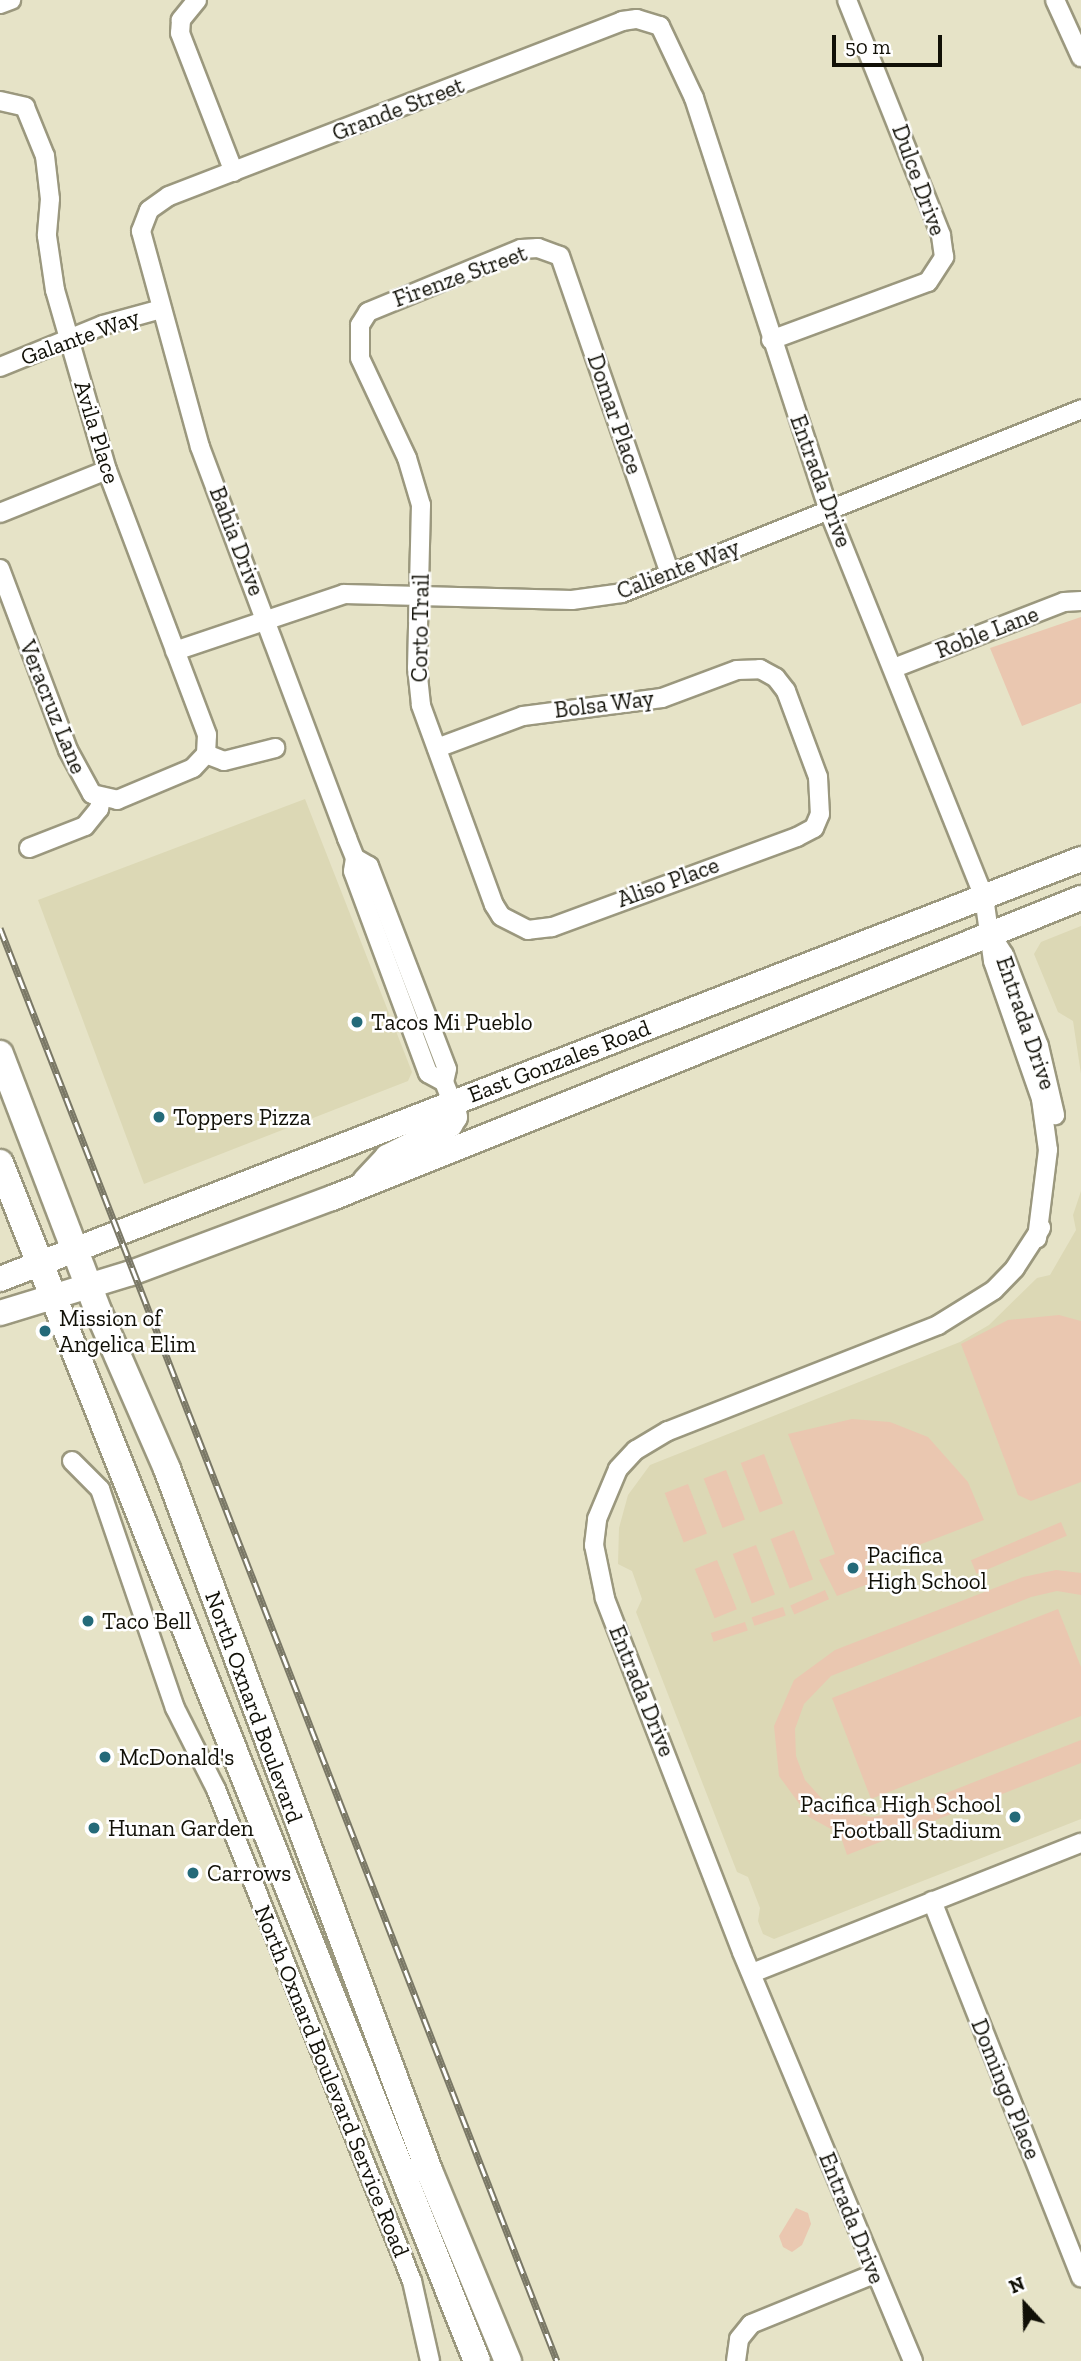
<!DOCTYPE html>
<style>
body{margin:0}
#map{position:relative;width:1081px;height:2361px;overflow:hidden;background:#e6e3c7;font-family:"Zilla Slab",serif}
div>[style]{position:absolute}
.built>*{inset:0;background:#dcd8b5}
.green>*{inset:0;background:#eac7b0;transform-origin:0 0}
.roads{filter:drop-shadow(2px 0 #9b987e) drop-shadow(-2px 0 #9b987e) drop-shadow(0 2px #9b987e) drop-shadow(0 -2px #9b987e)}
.street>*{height:18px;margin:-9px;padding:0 9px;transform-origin:9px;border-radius:9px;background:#fff}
.secondary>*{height:24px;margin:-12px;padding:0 12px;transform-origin:12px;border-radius:12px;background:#fff}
.primary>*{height:26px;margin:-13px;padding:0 13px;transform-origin:13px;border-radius:13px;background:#fff}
.rail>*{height:7px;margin-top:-3.5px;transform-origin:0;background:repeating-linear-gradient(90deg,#fff 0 13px,#7a7866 0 26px);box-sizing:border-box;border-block:2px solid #7a7866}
.dots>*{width:19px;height:19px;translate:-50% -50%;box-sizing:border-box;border:4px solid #fff;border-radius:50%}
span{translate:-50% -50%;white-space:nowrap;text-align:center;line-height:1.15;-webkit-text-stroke:5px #fff;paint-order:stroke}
.street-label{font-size:23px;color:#111007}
.poi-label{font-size:23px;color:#111007}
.left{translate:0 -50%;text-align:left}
.right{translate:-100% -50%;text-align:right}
.north{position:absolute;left:990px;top:2270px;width:70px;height:70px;-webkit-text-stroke:5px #fff;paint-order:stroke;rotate:338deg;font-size:19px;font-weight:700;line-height:28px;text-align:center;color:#111007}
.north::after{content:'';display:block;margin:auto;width:24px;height:32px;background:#111007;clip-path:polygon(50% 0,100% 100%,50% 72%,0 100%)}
.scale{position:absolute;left:832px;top:35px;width:110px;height:32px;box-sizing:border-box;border:4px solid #111007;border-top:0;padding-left:9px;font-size:21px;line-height:24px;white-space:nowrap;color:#111007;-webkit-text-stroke:5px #fff;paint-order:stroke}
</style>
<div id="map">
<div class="built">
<div style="clip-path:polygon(305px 799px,412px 1072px,408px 1081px,144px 1184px,38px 900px)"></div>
<div style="clip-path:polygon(1081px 926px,1081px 1074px,1073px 1021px,1058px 1012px,1034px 954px,1041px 942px)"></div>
<div style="clip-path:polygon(1081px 1191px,1081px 1819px,774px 1939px,763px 1934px,758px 1921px,760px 1908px,748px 1877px,737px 1872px,636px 1612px,642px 1599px,632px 1571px,618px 1564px,619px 1528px,628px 1495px,650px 1465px,960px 1342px,989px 1325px,1037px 1278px,1050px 1275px,1076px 1230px,1073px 1215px)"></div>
</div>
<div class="green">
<div style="clip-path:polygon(1081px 617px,1081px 703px,1022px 726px,990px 648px)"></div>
<div style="clip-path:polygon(1059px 1315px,1081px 1321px,1081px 1482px,1031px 1501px,1018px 1495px,961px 1344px,1008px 1320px)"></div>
<div style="clip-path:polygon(852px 1419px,890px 1422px,928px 1437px,968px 1482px,984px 1520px,864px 1566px,871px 1583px,837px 1596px,819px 1560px,835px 1554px,788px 1434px)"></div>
<div style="left:764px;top:1454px;width:53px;height:25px;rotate:69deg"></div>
<div style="left:726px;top:1470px;width:53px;height:24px;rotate:69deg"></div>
<div style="left:688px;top:1484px;width:53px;height:25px;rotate:69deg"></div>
<div style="left:1061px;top:1522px;width:15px;height:98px;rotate:67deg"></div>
<div style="left:794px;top:1530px;width:53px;height:25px;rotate:69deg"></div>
<div style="left:756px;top:1545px;width:53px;height:25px;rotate:69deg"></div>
<div style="left:717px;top:1560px;width:53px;height:24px;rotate:68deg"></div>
<div style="clip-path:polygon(1056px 1570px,1081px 1573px,1081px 1595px,1057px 1591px,1031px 1597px,831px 1676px,804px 1704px,795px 1729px,796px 1756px,805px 1780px,823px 1800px,846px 1813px,872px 1817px,898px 1812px,1081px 1740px,1081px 1763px,847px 1855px,840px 1834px,809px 1817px,779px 1776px,774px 1726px,794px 1680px,835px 1650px,1023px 1577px)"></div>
<div style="left:825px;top:1590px;width:10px;height:38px;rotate:66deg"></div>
<div style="left:783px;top:1607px;width:9px;height:33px;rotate:72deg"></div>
<div style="clip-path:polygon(1058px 1609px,1081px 1667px,1081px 1716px,871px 1799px,832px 1698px)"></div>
<div style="left:745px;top:1622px;width:9px;height:36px;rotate:72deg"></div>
<div style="clip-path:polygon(796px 2208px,808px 2213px,811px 2224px,802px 2245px,792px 2252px,783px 2247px,779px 2236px)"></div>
</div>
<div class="roads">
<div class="street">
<div style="left:197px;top:0;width:26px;rotate:129deg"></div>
<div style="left:181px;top:20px;width:13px;rotate:94deg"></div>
<div style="left:180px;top:33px;width:149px;rotate:68.8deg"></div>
<div style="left:1055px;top:0;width:63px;rotate:65.5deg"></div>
<div style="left:0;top:4px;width:12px;rotate:-20deg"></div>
<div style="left:0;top:101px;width:26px;rotate:13deg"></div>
<div style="left:25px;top:107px;width:53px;rotate:67.8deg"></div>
<div style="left:45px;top:156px;width:43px;rotate:83.4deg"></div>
<div style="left:50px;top:199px;width:37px;rotate:95deg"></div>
<div style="left:47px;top:236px;width:55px;rotate:81.6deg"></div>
<div style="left:55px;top:290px;width:187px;rotate:73.9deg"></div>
<div style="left:107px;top:470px;width:283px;rotate:69.3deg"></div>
<div style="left:207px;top:735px;width:19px;rotate:93deg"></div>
<div style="left:771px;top:340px;width:167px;rotate:-20.3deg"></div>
<div style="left:928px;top:282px;width:30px;rotate:-57deg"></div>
<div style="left:944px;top:257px;width:22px;rotate:-98deg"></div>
<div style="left:941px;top:235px;width:253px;rotate:-111.8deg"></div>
<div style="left:0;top:367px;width:111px;rotate:-22.2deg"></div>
<div style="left:103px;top:325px;width:60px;rotate:-15.4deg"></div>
<div style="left:0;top:513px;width:115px;rotate:-21.9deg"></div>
<div style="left:0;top:569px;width:193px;rotate:69.4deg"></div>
<div style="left:68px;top:750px;width:50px;rotate:61.4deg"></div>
<div style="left:92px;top:794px;width:26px;rotate:13deg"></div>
<div style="left:117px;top:800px;width:82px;rotate:-22.8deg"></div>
<div style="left:193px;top:768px;width:19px;rotate:-47deg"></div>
<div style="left:206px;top:754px;width:19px;rotate:21deg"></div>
<div style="left:224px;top:761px;width:53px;rotate:-14.3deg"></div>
<div style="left:175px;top:651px;width:178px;rotate:-18.6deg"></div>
<div style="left:344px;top:594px;width:228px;rotate:1.5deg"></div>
<div style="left:572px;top:600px;width:50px;rotate:-8deg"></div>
<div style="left:622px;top:593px;width:495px;rotate:-21.8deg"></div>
<div style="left:894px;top:668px;width:182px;rotate:-21.2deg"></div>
<div style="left:1064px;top:602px;width:17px;rotate:-3deg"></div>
<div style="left:437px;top:748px;width:92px;rotate:-20.4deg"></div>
<div style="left:523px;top:716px;width:140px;rotate:-7.4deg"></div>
<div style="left:662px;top:698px;width:80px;rotate:-20.5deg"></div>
<div style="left:737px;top:670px;width:23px;rotate:-2deg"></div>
<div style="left:760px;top:669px;width:18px;rotate:29deg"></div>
<div style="left:776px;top:678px;width:16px;rotate:52deg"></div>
<div style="left:786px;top:691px;width:92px;rotate:69.6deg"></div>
<div style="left:818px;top:777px;width:37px;rotate:87deg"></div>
<div style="left:820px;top:814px;width:15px;rotate:113deg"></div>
<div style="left:814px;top:828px;width:19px;rotate:152deg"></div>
<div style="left:797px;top:837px;width:261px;rotate:159.8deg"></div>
<div style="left:552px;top:927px;width:24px;rotate:173deg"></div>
<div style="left:528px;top:930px;width:30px;rotate:-153deg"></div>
<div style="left:501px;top:916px;width:13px;rotate:-122deg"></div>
<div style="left:494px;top:905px;width:213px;rotate:-110.1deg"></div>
<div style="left:421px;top:705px;width:37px;rotate:-96deg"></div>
<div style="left:417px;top:668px;width:163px;rotate:-88.6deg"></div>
<div style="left:421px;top:505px;width:49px;rotate:-106.6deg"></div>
<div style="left:407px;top:458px;width:110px;rotate:-115.2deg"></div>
<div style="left:360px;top:358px;width:33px;rotate:-90deg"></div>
<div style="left:360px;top:325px;width:15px;rotate:-58deg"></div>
<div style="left:368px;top:312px;width:165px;rotate:-22.4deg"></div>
<div style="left:521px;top:249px;width:17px;rotate:-3deg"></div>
<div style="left:538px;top:248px;width:23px;rotate:20deg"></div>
<div style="left:560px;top:256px;width:336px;rotate:70.9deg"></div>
<div style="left:29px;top:848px;width:60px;rotate:-21.4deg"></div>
<div style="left:85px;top:826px;width:22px;rotate:-51deg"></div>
<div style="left:99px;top:809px;width:10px;rotate:-79deg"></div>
<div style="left:355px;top:858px;width:16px;rotate:30deg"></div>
<div style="left:369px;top:866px;width:217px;rotate:69deg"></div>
<div style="left:447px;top:1069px;width:13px;rotate:103deg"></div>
<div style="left:444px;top:1082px;width:11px;rotate:68deg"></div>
<div style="left:993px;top:938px;width:20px;rotate:57deg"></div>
<div style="left:1004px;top:955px;width:97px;rotate:69deg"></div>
<div style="left:1039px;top:1046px;width:71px;rotate:76.9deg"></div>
<div style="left:444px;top:1082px;width:18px;rotate:-151deg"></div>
<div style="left:428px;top:1073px;width:215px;rotate:-110.4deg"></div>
<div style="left:353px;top:871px;width:13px;rotate:-81deg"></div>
<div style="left:355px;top:858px;width:22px;rotate:-112deg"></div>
<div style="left:347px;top:838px;width:418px;rotate:-110.6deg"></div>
<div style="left:200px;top:447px;width:224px;rotate:-105.3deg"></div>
<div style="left:141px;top:231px;width:22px;rotate:-69deg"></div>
<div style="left:149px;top:210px;width:24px;rotate:-35deg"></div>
<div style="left:169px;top:196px;width:486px;rotate:-21.1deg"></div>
<div style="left:622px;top:21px;width:15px;rotate:-8deg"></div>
<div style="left:637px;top:19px;width:24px;rotate:17deg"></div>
<div style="left:660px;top:26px;width:80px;rotate:64.7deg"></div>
<div style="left:694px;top:98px;width:432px;rotate:71.9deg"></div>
<div style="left:828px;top:509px;width:418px;rotate:68.1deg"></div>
<div style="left:984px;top:897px;width:65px;rotate:82deg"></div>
<div style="left:993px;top:961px;width:146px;rotate:70.8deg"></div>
<div style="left:1041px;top:1099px;width:51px;rotate:82.2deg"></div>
<div style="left:1048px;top:1150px;width:89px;rotate:97.1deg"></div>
<div style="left:72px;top:1461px;width:40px;rotate:45deg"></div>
<div style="left:100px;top:1489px;width:231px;rotate:71.1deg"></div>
<div style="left:175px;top:1708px;width:91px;rotate:63.2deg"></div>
<div style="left:216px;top:1789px;width:530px;rotate:68.28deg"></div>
<div style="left:412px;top:2281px;width:82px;rotate:77.3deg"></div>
<div style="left:932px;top:1901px;width:405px;rotate:68.4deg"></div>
<div style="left:752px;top:1973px;width:354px;rotate:-21.6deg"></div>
<div style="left:736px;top:2361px;width:22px;rotate:-82deg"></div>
<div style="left:739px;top:2339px;width:19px;rotate:-51deg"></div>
<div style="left:751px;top:2324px;width:133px;rotate:-22.1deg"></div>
<div style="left:913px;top:2361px;width:443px;rotate:-112.7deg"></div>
<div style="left:742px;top:1952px;width:380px;rotate:-111.2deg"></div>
<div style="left:605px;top:1598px;width:54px;rotate:-101.7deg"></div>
<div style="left:594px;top:1545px;width:26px;rotate:-83deg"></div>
<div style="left:597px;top:1519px;width:54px;rotate:-67.2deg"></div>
<div style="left:618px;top:1469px;width:26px;rotate:-47deg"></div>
<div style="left:636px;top:1450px;width:37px;rotate:-31deg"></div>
<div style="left:668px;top:1431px;width:290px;rotate:-21.4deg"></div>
<div style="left:938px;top:1325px;width:66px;rotate:-32deg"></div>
<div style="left:994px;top:1290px;width:30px;rotate:-46deg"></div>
<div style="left:1015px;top:1268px;width:48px;rotate:-57deg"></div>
</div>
<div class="secondary">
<div style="left:365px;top:1181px;width:33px;rotate:-47deg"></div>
<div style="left:387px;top:1157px;width:71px;rotate:-26.9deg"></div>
<div style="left:450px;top:1125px;width:9px;rotate:-58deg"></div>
<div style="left:455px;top:1117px;width:15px;rotate:-101deg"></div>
<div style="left:0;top:1279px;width:1160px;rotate:-21.23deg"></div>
<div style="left:0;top:1313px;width:137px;rotate:-17deg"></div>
<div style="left:131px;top:1273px;width:215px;rotate:-20.5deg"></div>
<div style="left:332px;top:1198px;width:807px;rotate:-21.83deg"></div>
</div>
<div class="primary">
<div style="left:0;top:1054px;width:277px;rotate:69.1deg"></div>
<div style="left:99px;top:1313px;width:170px;rotate:66.4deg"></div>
<div style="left:167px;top:1469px;width:752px;rotate:69.52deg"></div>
<div style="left:430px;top:2173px;width:204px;rotate:67.5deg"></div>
<div style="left:0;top:1163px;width:1289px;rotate:68.29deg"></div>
</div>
</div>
<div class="rail">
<div style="left:0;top:928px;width:1537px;rotate:68.76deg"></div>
</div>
<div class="dots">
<div style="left:357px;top:1022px;background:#246a79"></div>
<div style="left:159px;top:1117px;background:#246a79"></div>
<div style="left:45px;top:1331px;background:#246a79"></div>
<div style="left:853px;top:1568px;background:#246a79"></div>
<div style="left:88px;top:1621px;background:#246a79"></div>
<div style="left:105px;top:1757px;background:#246a79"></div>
<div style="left:1015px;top:1817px;background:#246a79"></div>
<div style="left:94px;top:1828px;background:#246a79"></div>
<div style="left:193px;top:1873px;background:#246a79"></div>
</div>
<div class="street-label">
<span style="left:398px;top:109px;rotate:-21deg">Grande Street</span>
<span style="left:919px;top:180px;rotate:70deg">Dulce Drive</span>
<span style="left:460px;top:276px;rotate:-20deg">Firenze Street</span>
<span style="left:80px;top:337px;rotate:-20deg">Galante Way</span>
<span style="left:615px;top:414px;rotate:71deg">Domar Place</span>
<span style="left:97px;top:432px;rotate:73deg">Avila Place</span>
<span style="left:821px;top:481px;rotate:70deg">Entrada Drive</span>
<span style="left:237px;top:541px;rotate:69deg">Bahia Drive</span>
<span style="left:678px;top:569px;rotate:-21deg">Caliente Way</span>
<span style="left:420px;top:628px;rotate:-89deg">Corto Trail</span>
<span style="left:987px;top:632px;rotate:-21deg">Roble Lane</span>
<span style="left:604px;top:704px;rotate:-7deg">Bolsa Way</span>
<span style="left:53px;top:707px;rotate:68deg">Veracruz Lane</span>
<span style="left:668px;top:882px;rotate:-20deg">Aliso Place</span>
<span style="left:1026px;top:1023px;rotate:71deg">Entrada Drive</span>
<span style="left:559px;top:1061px;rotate:-21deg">East Gonzales Road</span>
<span style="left:642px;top:1691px;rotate:68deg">Entrada Drive</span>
<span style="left:254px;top:1707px;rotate:70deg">North Oxnard Boulevard</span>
<span style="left:332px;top:2081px;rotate:68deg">North Oxnard Boulevard Service Road</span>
<span style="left:1006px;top:2089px;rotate:68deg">Domingo Place</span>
<span style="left:852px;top:2218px;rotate:68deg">Entrada Drive</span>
</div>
<div class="poi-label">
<span class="left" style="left:371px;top:1022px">Tacos Mi Pueblo</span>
<span class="left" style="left:173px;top:1117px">Toppers Pizza</span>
<span class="left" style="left:59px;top:1331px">Mission of<br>Angelica Elim</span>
<span class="left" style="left:867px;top:1568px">Pacifica<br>High School</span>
<span class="left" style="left:102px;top:1621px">Taco Bell</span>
<span class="left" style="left:119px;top:1757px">McDonald's</span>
<span class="right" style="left:1001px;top:1817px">Pacifica High School<br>Football Stadium</span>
<span class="left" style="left:108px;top:1828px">Hunan Garden</span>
<span class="left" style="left:207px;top:1873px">Carrows</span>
</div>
<div class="north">N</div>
<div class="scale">50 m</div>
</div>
